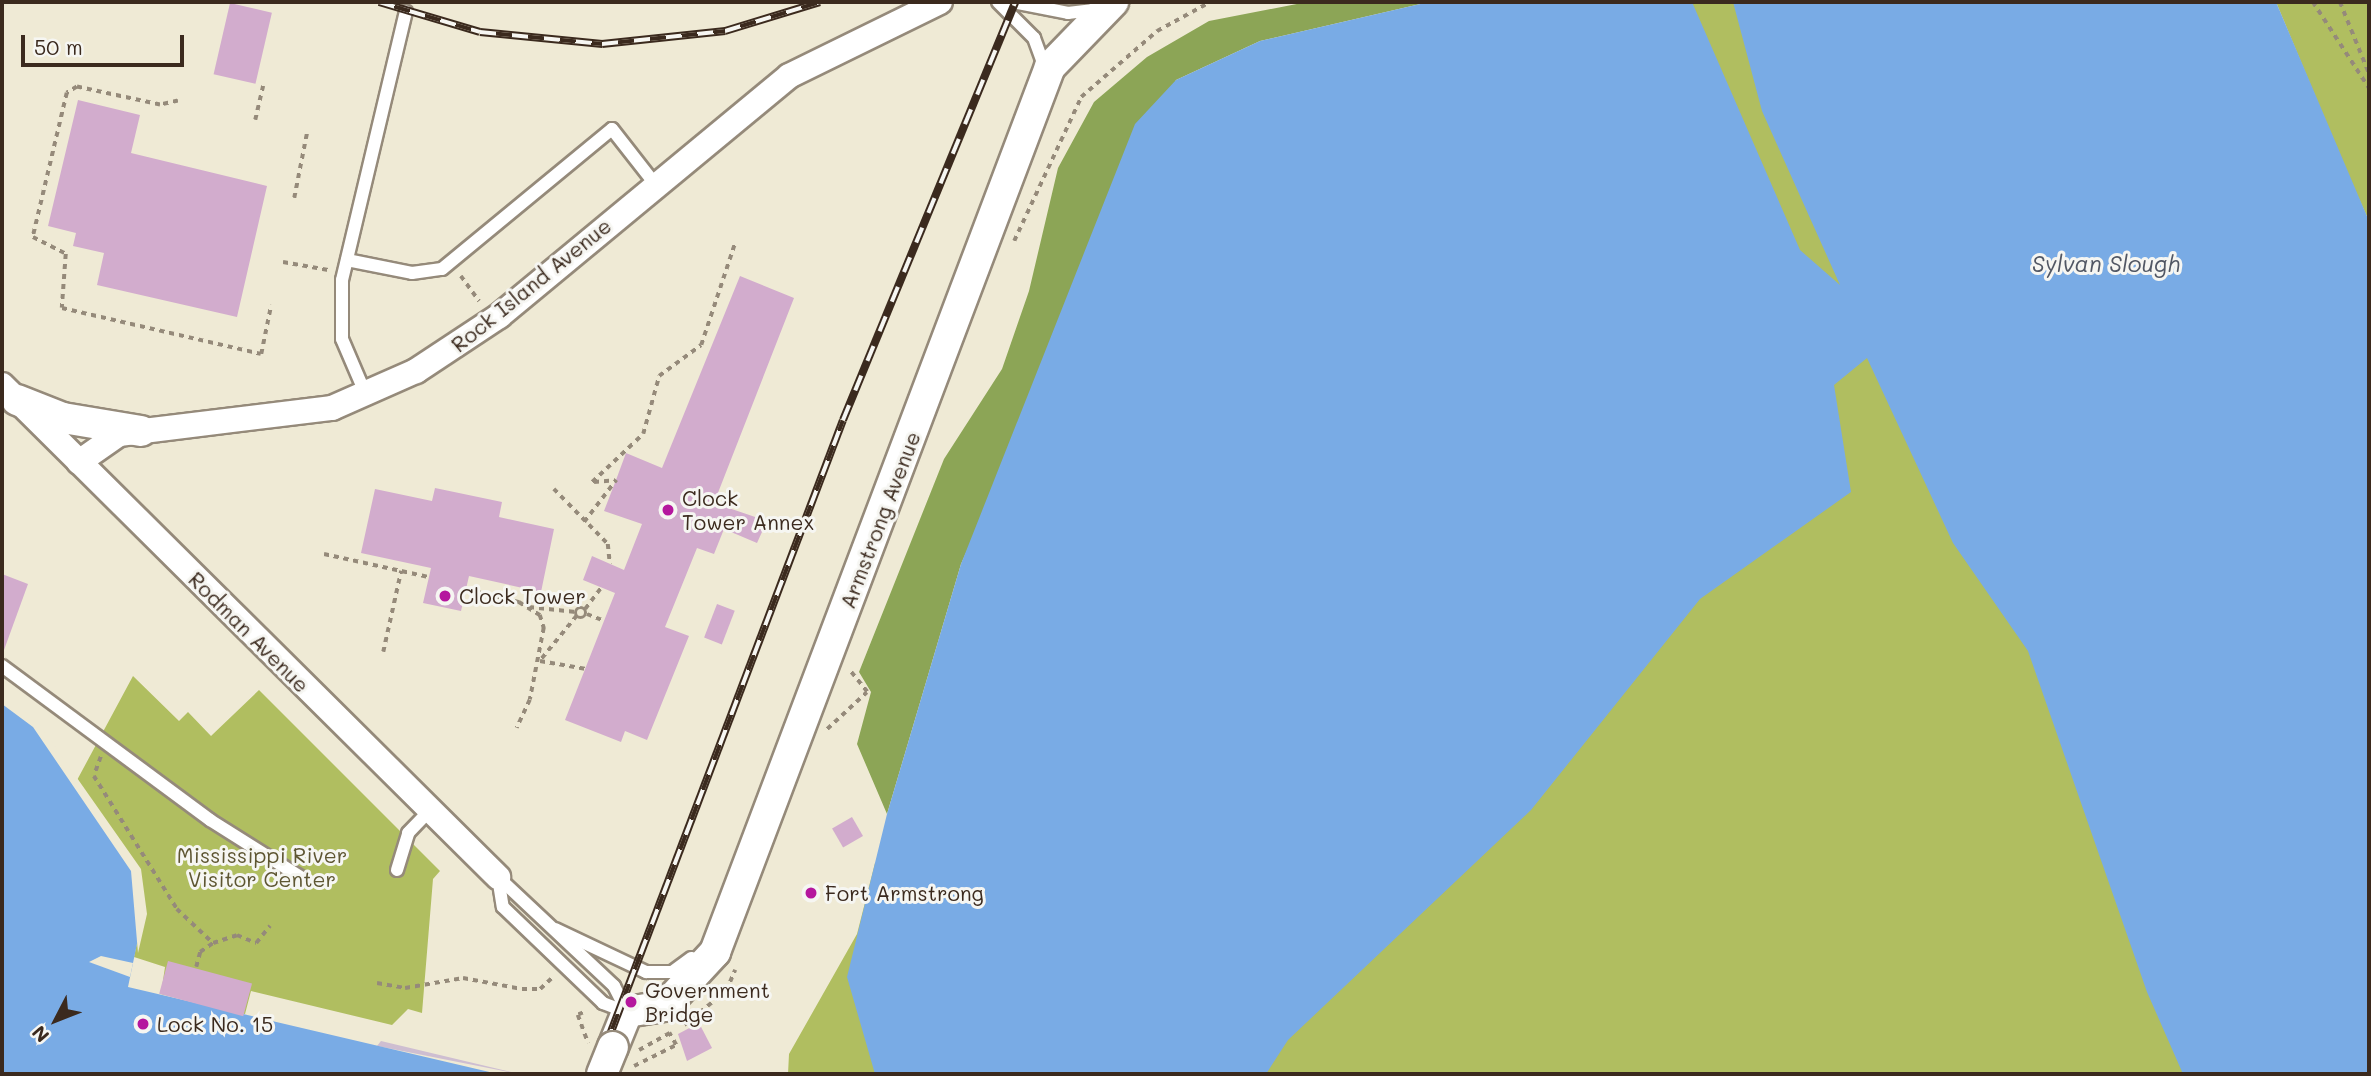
<!DOCTYPE html>
<style>
body{margin:0}
#map{position:relative;width:2371px;height:1076px;overflow:hidden;background:#efead5;font-family:Mali,sans-serif}
div>[style]{position:absolute}
.industrial>*{inset:0;background:#cebed1}
.green>*{inset:0;background:#b0be60}
.forest>*{inset:0;background:#8ca556}
.water>*{inset:0;background:#79abe5}
.pier>*{inset:0;background:#efead5}
.building>*{inset:0;background:#d2accd;transform-origin:0 0}
.path>*{height:3.5px;margin-top:-1.75px;transform-origin:0;background:repeating-linear-gradient(90deg,#958a7a 0 5px,transparent 0 10px)}
.path>.ring{margin:-1.75px;padding:0;box-sizing:content-box;background:none;border:3.5px solid #958a7a;border-radius:50%}
.roads{filter:drop-shadow(2px 0 #958a7a) drop-shadow(-2px 0 #958a7a) drop-shadow(0 2px #958a7a) drop-shadow(0 -2px #958a7a)}
.service>*{height:12px;margin:-6px;padding:0 6px;transform-origin:6px;border-radius:6px;background:#fff}
.minor>*{height:24px;margin:-12px;padding:0 12px;transform-origin:12px;border-radius:12px;background:#fff}
.tertiary>*{height:30px;margin:-15px;padding:0 15px;transform-origin:15px;border-radius:15px;background:#fff}
.rail>*{height:8px;margin-top:-4px;transform-origin:0;background:repeating-linear-gradient(90deg,#f6f6f2 0 16px,#3b2a1e 0 32px);box-sizing:border-box;border-block:2px solid #3b2a1e}
.bridges{filter:drop-shadow(2px 0 #958a7a) drop-shadow(-2px 0 #958a7a) drop-shadow(0 2px #958a7a) drop-shadow(0 -2px #958a7a)}
.tertiary-bridge>*{height:30px;margin:-15px;padding:0 15px;transform-origin:15px;border-radius:15px;background:#fff}
.dots>*{width:19px;height:19px;translate:-50% -50%;box-sizing:border-box;border:4px solid #f6f6f2;border-radius:50%}
span{translate:-50% -50%;white-space:nowrap;text-align:center;line-height:1.15;-webkit-text-stroke:6px #f6f6f2;paint-order:stroke}
.street-label{font-size:21px;color:#3b2a1e}
.poi-label{font-size:21px;color:#3b2a1e}
.left{translate:0 -50%;text-align:left}
.park-label{font-size:21px;color:#5e5632}
.water-label{font-size:23px;color:#515764;font-style:italic}
.frame{position:absolute;inset:0;border:4px solid #3b2a1e;pointer-events:none}
.north{position:absolute;left:21px;top:985px;width:70px;height:70px;-webkit-text-stroke:5px #f6f6f2;paint-order:stroke;rotate:228deg;font-size:19px;font-weight:700;line-height:28px;text-align:center;color:#3b2a1e}
.north::after{content:'';display:block;margin:auto;width:24px;height:32px;background:#3b2a1e;clip-path:polygon(50% 0,100% 100%,50% 72%,0 100%)}
.scale{position:absolute;left:21px;top:35px;width:163px;height:32px;box-sizing:border-box;border:4px solid #3b2a1e;border-top:0;padding-left:9px;font-size:21px;line-height:24px;white-space:nowrap;color:#3b2a1e;-webkit-text-stroke:5px #f6f6f2;paint-order:stroke}
</style>
<div id="map">
<div class="industrial">
<div style="clip-path:polygon(381px 1041px,519px 1074px,377px 1046px)"></div>
</div>
<div class="green">
<div style="clip-path:polygon(1510px 2px,1739px 2px,1941px 419px,2227px 1074px,1181px 1074px)"></div>
<div style="clip-path:polygon(2276px 2px,2369px 2px,2369px 221px,2345px 168px)"></div>
<div style="clip-path:polygon(133px 676px,179px 721px,188px 712px,211px 736px,259px 690px,440px 871px,433px 879px,422px 1013px,408px 1009px,392px 1025px,251px 991px,245px 1014px,161px 994px,165px 967px,134px 957px,143px 914px,76px 782px)"></div>
<div style="clip-path:polygon(875px 863px,997px 1074px,788px 1074px,789px 1054px,857px 934px)"></div>
</div>
<div class="forest">
<div style="clip-path:polygon(1307px 2px,1429px 2px,1260px 41px,1176px 80px,961px 564px,887px 814px,857px 744px,871px 692px,859px 672px,944px 459px,1002px 369px,1029px 291px,1058px 168px,1094px 102px,1147px 57px,1209px 21px)"></div>
</div>
<div class="water">
<div style="clip-path:polygon(1429px 2px,1692px 2px,1800px 250px,1840px 285px,1762px 111px,1733px 2px,2276px 2px,2369px 221px,2369px 1074px,2183px 1074px,2147px 992px,2028px 651px,1953px 543px,1867px 358px,1834px 385px,1851px 492px,1700px 599px,1531px 810px,1288px 1040px,1266px 1074px,875px 1074px,847px 977px,887px 814px,961px 564px,1135px 124px,1176px 80px,1260px 41px)"></div>
<div style="clip-path:polygon(2px 699px,35px 723px,138px 871px,143px 915px,128px 987px,498px 1074px,2px 1074px)"></div>
</div>
<div class="pier">
<div style="clip-path:polygon(2px 696px,37px 721px,141px 869px,147px 914px,138px 953px,131px 871px,33px 727px,2px 704px)"></div>
<div style="clip-path:polygon(101px 956px,133px 963px,130px 977px,89px 962px)"></div>
</div>
<div class="building">
<div style="left:230px;top:3px;width:43px;height:73px;rotate:13deg"></div>
<div style="clip-path:polygon(78px 100px,140px 115px,131px 153px,267px 186px,237px 317px,97px 285px,104px 253px,73px 246px,76px 233px,48px 226px)"></div>
<div style="clip-path:polygon(740px 276px,794px 298px,714px 503px,767px 521px,757px 543px,724px 529px,714px 554px,697px 548px,665px 627px,689px 636px,647px 740px,625px 731px,621px 742px,565px 720px,615px 593px,583px 580px,592px 556px,624px 570px,642px 524px,604px 511px,616px 480px,626px 453px,662px 468px)"></div>
<div style="clip-path:polygon(435px 488px,502px 502px,499px 517px,554px 529px,541px 592px,469px 576px,461px 611px,423px 603px,431px 568px,361px 553px,375px 489px,432px 501px)"></div>
<div style="clip-path:polygon(2px 574px,28px 584px,4px 650px,2px 650px)"></div>
<div style="left:717px;top:604px;width:19px;height:36px;rotate:21deg"></div>
<div style="left:852px;top:817px;width:22px;height:23px;rotate:60deg"></div>
<div style="left:168px;top:961px;width:87px;height:34px;rotate:15deg"></div>
<div style="clip-path:polygon(699px 1023px,712px 1048px,687px 1061px,678px 1034px)"></div>
</div>
<div class="path">
<div style="left:2313px;top:2px;width:103px;rotate:56.9deg"></div>
<div style="left:2340px;top:2px;width:77px;rotate:67.8deg"></div>
<div style="left:178px;top:101px;width:18px;rotate:167deg"></div>
<div style="left:160px;top:105px;width:85px;rotate:-167.8deg"></div>
<div style="left:77px;top:87px;width:12px;rotate:149deg"></div>
<div style="left:67px;top:93px;width:148px;rotate:103.3deg"></div>
<div style="left:33px;top:237px;width:37px;rotate:27deg"></div>
<div style="left:66px;top:254px;width:54px;rotate:94.2deg"></div>
<div style="left:62px;top:308px;width:204px;rotate:13deg"></div>
<div style="left:261px;top:354px;width:50px;rotate:-78.5deg"></div>
<div style="left:255px;top:120px;width:35px;rotate:-77deg"></div>
<div style="left:294px;top:198px;width:67px;rotate:-78.9deg"></div>
<div style="left:1014px;top:241px;width:159px;rotate:-65deg"></div>
<div style="left:1081px;top:97px;width:101px;rotate:-41deg"></div>
<div style="left:1157px;top:31px;width:60px;rotate:-28.7deg"></div>
<div style="left:283px;top:262px;width:46px;rotate:10.1deg"></div>
<div style="left:461px;top:276px;width:31px;rotate:54deg"></div>
<div style="left:592px;top:482px;width:70px;rotate:-43.3deg"></div>
<div style="left:643px;top:434px;width:60px;rotate:-74.6deg"></div>
<div style="left:659px;top:376px;width:52px;rotate:-36.4deg"></div>
<div style="left:701px;top:345px;width:108px;rotate:-71.6deg"></div>
<div style="left:594px;top:482px;width:21px;rotate:-5deg"></div>
<div style="left:554px;top:489px;width:77px;rotate:45.5deg"></div>
<div style="left:608px;top:544px;width:20px;rotate:84deg"></div>
<div style="left:584px;top:522px;width:53px;rotate:-52.7deg"></div>
<div style="left:324px;top:554px;width:107px;rotate:12.4deg"></div>
<div style="left:466px;top:589px;width:55px;rotate:13.8deg"></div>
<div style="left:519px;top:602px;width:25px;rotate:32deg"></div>
<div style="left:540px;top:615px;width:14px;rotate:73deg"></div>
<div style="left:544px;top:628px;width:73px;rotate:101deg"></div>
<div style="left:530px;top:700px;width:31px;rotate:115deg"></div>
<div style="left:529px;top:607px;width:47px;rotate:6.1deg"></div>
<div class="ring" style="left:575.5px;top:607.5px;width:7.5px;height:7.5px"></div>
<div style="left:585px;top:609px;width:26px;rotate:-53deg"></div>
<div style="left:587px;top:614px;width:18px;rotate:22deg"></div>
<div style="left:577px;top:616px;width:58px;rotate:129.4deg"></div>
<div style="left:540px;top:661px;width:47px;rotate:9.9deg"></div>
<div style="left:383px;top:652px;width:83px;rotate:-77.5deg"></div>
<div style="left:827px;top:729px;width:54px;rotate:-42.8deg"></div>
<div style="left:867px;top:692px;width:28px;rotate:-129deg"></div>
<div style="left:101px;top:757px;width:20px;rotate:110deg"></div>
<div style="left:94px;top:776px;width:157px;rotate:58deg"></div>
<div style="left:177px;top:909px;width:50px;rotate:43.4deg"></div>
<div style="left:213px;top:943px;width:25px;rotate:-18deg"></div>
<div style="left:237px;top:935px;width:21px;rotate:23deg"></div>
<div style="left:256px;top:943px;width:22px;rotate:-51deg"></div>
<div style="left:196px;top:967px;width:16px;rotate:-75deg"></div>
<div style="left:200px;top:952px;width:16px;rotate:-35deg"></div>
<div style="left:377px;top:983px;width:28px;rotate:10deg"></div>
<div style="left:405px;top:988px;width:59px;rotate:-9.8deg"></div>
<div style="left:463px;top:978px;width:60px;rotate:10.6deg"></div>
<div style="left:522px;top:989px;width:18px"></div>
<div style="left:540px;top:989px;width:16px;rotate:-43deg"></div>
<div style="left:583px;top:1013px;width:5px;rotate:158deg"></div>
<div style="left:578px;top:1015px;width:30px;rotate:70deg"></div>
<div style="left:684px;top:1025px;width:54px;rotate:-39deg"></div>
<div style="left:726px;top:991px;width:23px;rotate:-67deg"></div>
<div style="left:639px;top:1050px;width:37px;rotate:-29deg"></div>
<div style="left:634px;top:1066px;width:47px;rotate:-26.6deg"></div>
<div style="left:676px;top:1045px;width:14px;rotate:-120deg"></div>
</div>
<div class="roads">
<div class="service">
<div style="left:998px;top:2px;width:51px;rotate:45deg"></div>
<div style="left:1034px;top:38px;width:32px;rotate:70deg"></div>
<div style="left:1013px;top:2px;width:56px;rotate:11.3deg"></div>
<div style="left:1068px;top:13px;width:32px;rotate:-7deg"></div>
<div style="left:347px;top:260px;width:66px;rotate:11.3deg"></div>
<div style="left:412px;top:273px;width:30px;rotate:-8deg"></div>
<div style="left:442px;top:269px;width:220px;rotate:-39.5deg"></div>
<div style="left:612px;top:129px;width:70px;rotate:52deg"></div>
<div style="left:366px;top:395px;width:61px;rotate:-113.2deg"></div>
<div style="left:342px;top:339px;width:59px;rotate:-90deg"></div>
<div style="left:342px;top:280px;width:276px;rotate:-76.6deg"></div>
<div style="left:2px;top:666px;width:259px;rotate:36.5deg"></div>
<div style="left:210px;top:820px;width:109px;rotate:32.2deg"></div>
<div style="left:397px;top:870px;width:39px;rotate:-73deg"></div>
<div style="left:408px;top:833px;width:30px;rotate:-46deg"></div>
<div style="left:498px;top:877px;width:30px;rotate:81deg"></div>
<div style="left:503px;top:907px;width:139px;rotate:43.8deg"></div>
<div style="left:603px;top:1003px;width:26px;rotate:21deg"></div>
<div style="left:498px;top:877px;width:159px;rotate:43.2deg"></div>
<div style="left:614px;top:986px;width:29px;rotate:63deg"></div>
<div style="left:555px;top:929px;width:101px;rotate:25.3deg"></div>
<div style="left:646px;top:972px;width:26px"></div>
<div style="left:672px;top:972px;width:24px;rotate:-36deg"></div>
</div>
<div class="minor">
<div style="left:2px;top:385px;width:699px;rotate:44.77deg"></div>
<div style="left:79px;top:462px;width:49px;rotate:-35deg"></div>
<div style="left:119px;top:434px;width:215px;rotate:-7deg"></div>
<div style="left:332px;top:408px;width:92px;rotate:-23.8deg"></div>
<div style="left:416px;top:371px;width:100px;rotate:-33.5deg"></div>
<div style="left:499px;top:316px;width:376px;rotate:-39.6deg"></div>
<div style="left:789px;top:76px;width:168px;rotate:-26.1deg"></div>
</div>
<div class="tertiary">
<div style="left:17px;top:400px;width:49px;rotate:21.4deg"></div>
<div style="left:63px;top:418px;width:79px;rotate:9.5deg"></div>
<div style="left:613px;top:1047px;width:38px;rotate:-68deg"></div>
<div style="left:627px;top:1012px;width:38px;rotate:-9deg"></div>
<div style="left:665px;top:1006px;width:74px;rotate:-47.2deg"></div>
<div style="left:715px;top:952px;width:946px;rotate:-69.27deg"></div>
<div style="left:1050px;top:67px;width:91px;rotate:-45.9deg"></div>
</div>
</div>
<div class="rail">
<div style="left:379px;top:2px;width:105px;rotate:16.5deg"></div>
<div style="left:480px;top:32px;width:123px;rotate:5.6deg"></div>
<div style="left:602px;top:44px;width:124px;rotate:-6deg"></div>
<div style="left:725px;top:31px;width:99px;rotate:-17deg"></div>
<div style="left:595px;top:1074px;width:699px;rotate:-69.23deg"></div>
<div style="left:843px;top:420px;width:452px;rotate:-67.6deg"></div>
</div>
<div class="bridges">
<div class="tertiary-bridge">
<div style="left:602px;top:1074px;width:29px;rotate:-68deg"></div>
</div>
</div>
<div class="dots">
<div style="left:668px;top:510px;background:#b5179e"></div>
<div style="left:445px;top:596px;background:#b5179e"></div>
<div style="left:811px;top:893px;background:#b5179e"></div>
<div style="left:631px;top:1002px;background:#b5179e"></div>
<div style="left:143px;top:1024px;background:#b5179e"></div>
</div>
<div class="street-label">
<span style="left:531px;top:285px;rotate:-39deg">Rock Island Avenue</span>
<span style="left:880px;top:520px;rotate:-69deg">Armstrong Avenue</span>
<span style="left:249px;top:632px;rotate:45deg">Rodman Avenue</span>
</div>
<div class="poi-label">
<span class="left" style="left:682px;top:510px">Clock<br>Tower Annex</span>
<span class="left" style="left:459px;top:596px">Clock Tower</span>
<span class="left" style="left:825px;top:893px">Fort Armstrong</span>
<span class="left" style="left:645px;top:1002px">Government<br>Bridge</span>
<span class="left" style="left:157px;top:1024px">Lock No. 15</span>
</div>
<div class="park-label">
<span style="left:262px;top:867px">Mississippi River<br>Visitor Center</span>
</div>
<div class="water-label">
<span style="left:2106px;top:263px">Sylvan Slough</span>
</div>
<div class="frame"></div>
<div class="north">N</div>
<div class="scale">50 m</div>
</div>
